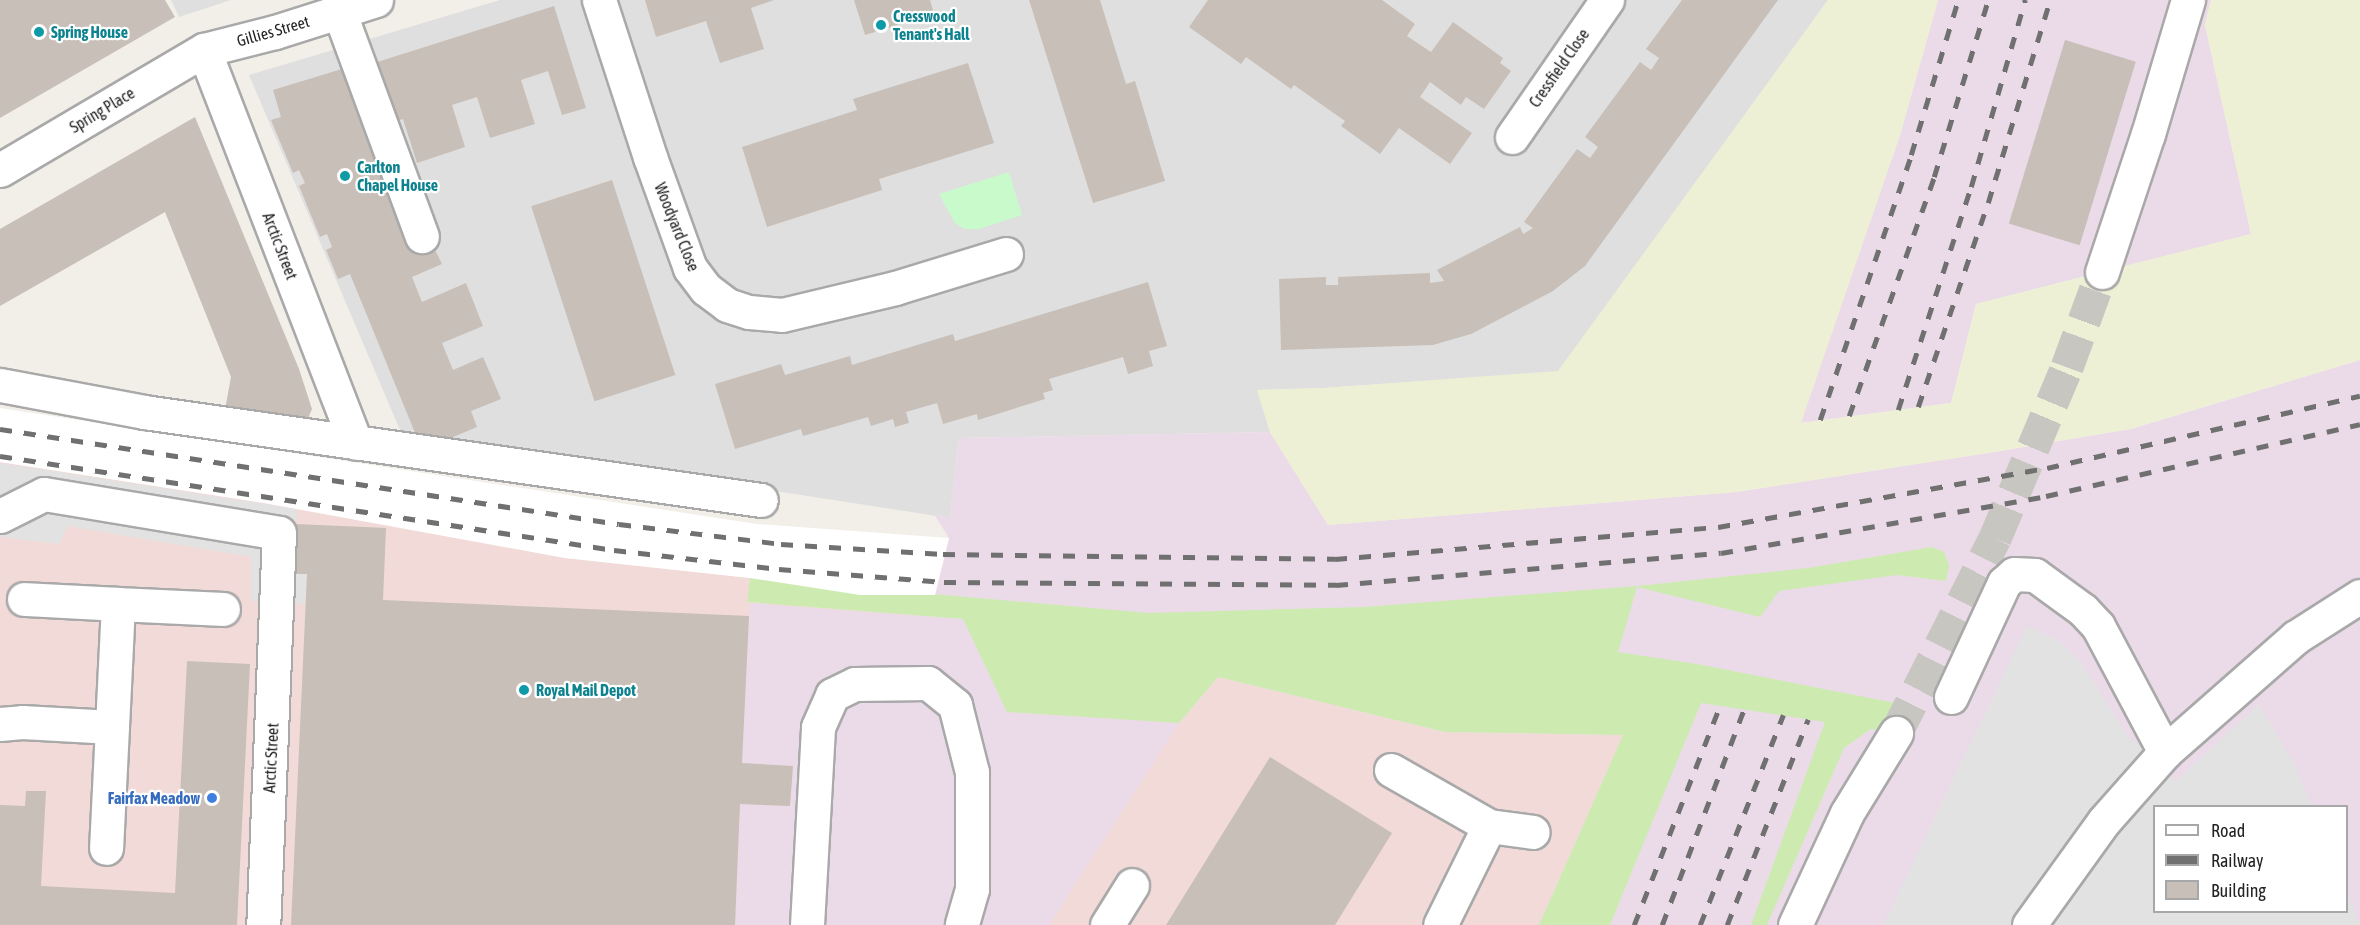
<!DOCTYPE html>
<style>
body{margin:0}
#map{position:relative;width:2360px;height:925px;overflow:hidden;background:#f2efe9;font-family:"Asap Condensed",sans-serif}
div>[style]{position:absolute}
.residential>*{inset:0;background:#e0dfdf}
.commercial>*{inset:0;background:#f2dad9}
.industrial>*{inset:0;background:#ebdbe8}
.farmland>*{inset:0;background:#eef0d5}
.grass>*{inset:0;background:#cdebb0}
.park>*{inset:0;background:#c8facc}
.parking>*{inset:0;background:#e2e2e2}
.pier>*{inset:0;background:#fff}
.building>*{inset:0;background:#c7bfb8;transform-origin:0 0}
.minor-tunnel>*{height:33px;margin-top:-16.5px;transform-origin:0;background:repeating-linear-gradient(90deg,#c8c6c1 0 33px,transparent 0 49px)}
.roads{filter:drop-shadow(2px 0 #a9a9a9) drop-shadow(-2px 0 #a9a9a9) drop-shadow(0 2px #a9a9a9) drop-shadow(0 -2px #a9a9a9)}
.minor>*{height:33px;margin:-16.5px;padding:0 16.5px;transform-origin:16.5px;border-radius:16.5px;background:#fff}
.rail>*{height:4.5px;margin-top:-2.25px;transform-origin:0;background:repeating-linear-gradient(90deg,#707070 0 12px,transparent 0 24px)}
.dots>*{width:16px;height:16px;translate:-50% -50%;box-sizing:border-box;border:3px solid #fff;border-radius:50%}
span{translate:-50% -50%;white-space:nowrap;text-align:center;line-height:1.15;-webkit-text-stroke:4.5px #fff;paint-order:stroke}
.culture-label{font-size:16px;color:#0d838f;font-weight:700}
.left{translate:0 -50%;text-align:left}
.street-label{font-size:16px;color:#222}
.shop-label{font-size:16px;color:#366cbe;font-weight:700}
.right{translate:-100% -50%;text-align:right}
.legend{position:absolute;left:2153px;top:805px;width:195px;height:108px;box-sizing:border-box;background:#fff;border:2px solid #a7a7a7;margin:0;padding:8px 10px;list-style:none;font-size:18px;color:#222}
.legend li{display:flex;align-items:center;gap:12px;height:30px}
.legend b{width:30px;border:2px solid #a7a7a7}
</style>
<div id="map">
<div class="residential">
<div style="clip-path:polygon(171px 0,231px 0,179px 17px)"></div>
<div style="clip-path:polygon(500px 0,1828px 0,1558px 372px,1324px 388px,1258px 390px,1270px 432px,959px 438px,950px 518px,568px 459px,411px 456px,249px 75px)"></div>
</div>
<div class="commercial">
<div style="clip-path:polygon(0 462px,264px 503px,565px 558px,750px 578px,748px 602px,964px 619px,1179px 723px,1218px 677px,1445px 732px,1623px 735px,1539px 925px,0 925px)"></div>
</div>
<div class="industrial">
<div style="clip-path:polygon(1938px 0,2211px 0,2205px 25px,2251px 234px,1976px 304px,1951px 403px,1800px 423px,1900px 135px)"></div>
<div style="clip-path:polygon(evenodd,2360px 360px,2360px 925px,1539px 925px,1623px 735px,1445px 732px,1218px 677px,1179px 723px,1049px 925px,735px 925px,740px 804px,790px 806px,793px 766px,742px 763px,750px 603px,962px 619px,935px 595px,949px 538px,934px 514px,950px 518px,959px 438px,1270px 432px,1328px 525px,1736px 492px,1994px 452px,2131px 429px,2360px 360px,2154px 806px,2346px 806px,2346px 912px,2154px 912px,2154px 806px)"></div>
</div>
<div class="farmland">
<div style="clip-path:polygon(1828px 0,1938px 0,1900px 135px,1801px 423px,1951px 403px,1976px 304px,2251px 234px,2205px 25px,2211px 0,2360px 0,2360px 360px,2130px 429px,1994px 452px,1736px 492px,1328px 525px,1270px 432px,1257px 390px,1324px 388px,1558px 371px)"></div>
</div>
<div class="grass">
<div style="clip-path:polygon(1932px 547px,1944px 552px,1949px 565px,1946px 581px,1897px 575px,1779px 591px,1760px 617px,1637px 587px,1618px 652px,1697px 664px,1916px 707px,1910px 736px,1871px 729px,1844px 748px,1767px 925px,1751px 925px,1825px 722px,1701px 703px,1610px 925px,1539px 925px,1623px 735px,1445px 732px,1218px 677px,1179px 723px,1007px 712px,963px 619px,747px 602px,750px 578px,1149px 613px,1364px 607px,1637px 586px,1808px 568px)"></div>
</div>
<div class="park">
<div style="clip-path:polygon(1009px 172px,1022px 215px,979px 229px,965px 229px,955px 223px,939px 194px)"></div>
</div>
<div class="parking">
<div style="clip-path:polygon(0 463px,297px 509px,294px 573px,307px 574px,305px 604px,251px 601px,251px 557px,68px 526px,59px 544px,1px 537px)"></div>
<div style="clip-path:polygon(2027px 626px,2059px 641px,2083px 665px,2127px 735px,2176px 781px,2259px 704px,2295px 765px,2312px 806px,2154px 806px,2154px 912px,2346px 912px,2347px 892px,2360px 925px,1883px 925px)"></div>
</div>
<div class="pier">
<div style="clip-path:polygon(0 408px,757px 524px,949px 538px,935px 595px,860px 595px,750px 578px,565px 558px,264px 503px,0 462px)"></div>
</div>
<div class="building">
<div style="clip-path:polygon(0 0,165px 0,175px 17px,0 118px)"></div>
<div style="clip-path:polygon(645px 0,774px 0,751px 8px,764px 49px,720px 63px,706px 21px,656px 37px)"></div>
<div style="clip-path:polygon(854px 0,930px 0,934px 14px,865px 35px)"></div>
<div style="clip-path:polygon(1029px 0,1100px 0,1126px 84px,1135px 81px,1165px 181px,1093px 203px)"></div>
<div style="clip-path:polygon(1208px 0,1382px 0,1415px 24px,1407px 36px,1431px 52px,1453px 22px,1503px 58px,1500px 63px,1511px 71px,1484px 109px,1466px 97px,1461px 105px,1430px 82px,1420px 97px,1472px 133px,1450px 164px,1399px 128px,1380px 154px,1341px 126px,1345px 121px,1294px 85px,1291px 89px,1246px 57px,1241px 64px,1189px 27px)"></div>
<div style="clip-path:polygon(1682px 0,1778px 0,1585px 266px,1553px 291px,1471px 334px,1433px 345px,1281px 350px,1279px 279px,1326px 277px,1326px 285px,1338px 285px,1338px 277px,1430px 273px,1430px 283px,1444px 281px,1437px 270px,1520px 227px,1523px 234px,1533px 228px,1524px 222px,1577px 149px,1590px 158px,1598px 147px,1585px 137px,1640px 62px,1651px 70px,1659px 58px,1646px 49px)"></div>
<div style="clip-path:polygon(554px 6px,586px 108px,562px 115px,548px 71px,521px 80px,535px 124px,490px 138px,477px 97px,452px 105px,465px 147px,417px 163px,403px 119px,390px 123px,371px 64px)"></div>
<div style="left:2065px;top:40px;width:74px;height:192px;rotate:17deg"></div>
<div style="clip-path:polygon(968px 63px,994px 143px,879px 179px,882px 190px,767px 227px,742px 147px,857px 110px,853px 99px)"></div>
<div style="clip-path:polygon(345px 68px,442px 264px,412px 277px,422px 302px,466px 283px,483px 326px,442px 343px,453px 370px,483px 357px,501px 399px,471px 411px,477px 427px,422px 450px,350px 274px,338px 279px,326px 250px,332px 247px,327px 234px,320px 237px,299px 186px,305px 183px,299px 170px,293px 173px,271px 120px,281px 117px,273px 90px)"></div>
<div style="clip-path:polygon(195px 117px,299px 369px,312px 409px,307px 421px,224px 415px,231px 377px,165px 212px,0 306px,0 229px)"></div>
<div style="left:612px;top:180px;width:205px;height:85px;rotate:72deg"></div>
<div style="clip-path:polygon(1148px 282px,1167px 346px,1149px 351px,1153px 366px,1128px 374px,1123px 357px,1049px 379px,1053px 390px,1043px 393px,1045px 399px,978px 420px,977px 414px,943px 424px,937px 403px,906px 412px,909px 423px,895px 427px,893px 419px,871px 426px,868px 417px,803px 436px,801px 429px,735px 449px,715px 384px,781px 364px,785px 375px,850px 356px,852px 365px,953px 334px,955px 341px)"></div>
<div style="clip-path:polygon(296px 524px,386px 528px,383px 600px,749px 616px,742px 763px,793px 766px,790px 806px,740px 804px,735px 925px,291px 925px,307px 574px,294px 574px)"></div>
<div style="clip-path:polygon(187px 661px,250px 664px,237px 925px,0 925px,0 805px,25px 806px,26px 791px,46px 791px,41px 886px,175px 893px)"></div>
<div style="clip-path:polygon(1270px 757px,1392px 833px,1335px 925px,1166px 925px)"></div>
</div>
<div class="minor-tunnel">
<div style="left:1896px;top:733px;width:219px;rotate:-63.1deg"></div>
<div style="left:1995px;top:538px;width:186px;rotate:-67.2deg"></div>
<div style="left:2067px;top:367px;width:101px;rotate:-69.8deg"></div>
</div>
<div class="roads">
<div class="minor">
<div style="left:599px;top:0;width:165px;rotate:72deg"></div>
<div style="left:650px;top:157px;width:118px;rotate:70.2deg"></div>
<div style="left:690px;top:268px;width:26px;rotate:53deg"></div>
<div style="left:706px;top:289px;width:26px;rotate:37deg"></div>
<div style="left:727px;top:305px;width:23px;rotate:18deg"></div>
<div style="left:749px;top:312px;width:33px;rotate:5deg"></div>
<div style="left:782px;top:315px;width:116px;rotate:-13.4deg"></div>
<div style="left:895px;top:288px;width:116px;rotate:-17deg"></div>
<div style="left:339px;top:11px;width:240px;rotate:69.8deg"></div>
<div style="left:204px;top:50px;width:421px;rotate:68.9deg"></div>
<div style="left:1512px;top:137px;width:167px;rotate:-55.3deg"></div>
<div style="left:0;top:170px;width:237px;rotate:-30.5deg"></div>
<div style="left:204px;top:50px;width:73px;rotate:-14.2deg"></div>
<div style="left:275px;top:32px;width:106px;rotate:-17.6deg"></div>
<div style="left:2102px;top:272px;width:145px;rotate:-71.6deg"></div>
<div style="left:2148px;top:134px;width:140px;rotate:-73.4deg"></div>
<div style="left:0;top:385px;width:147px;rotate:10.6deg"></div>
<div style="left:144px;top:412px;width:623px;rotate:8.12deg"></div>
<div style="left:0;top:516px;width:49px;rotate:-26.6deg"></div>
<div style="left:44px;top:494px;width:238px;rotate:9.4deg"></div>
<div style="left:279px;top:533px;width:392px;rotate:92.3deg"></div>
<div style="left:24px;top:599px;width:94px;rotate:3deg"></div>
<div style="left:1951px;top:697px;width:126px;rotate:-65.1deg"></div>
<div style="left:2004px;top:583px;width:13px;rotate:-42deg"></div>
<div style="left:2014px;top:574px;width:21px;rotate:3deg"></div>
<div style="left:2035px;top:575px;width:59px;rotate:36.1deg"></div>
<div style="left:2083px;top:610px;width:22px;rotate:47deg"></div>
<div style="left:2098px;top:626px;width:143px;rotate:62deg"></div>
<div style="left:0;top:724px;width:22px;rotate:-5deg"></div>
<div style="left:22px;top:722px;width:90px;rotate:3.2deg"></div>
<div style="left:112px;top:727px;width:121px;rotate:92.8deg"></div>
<div style="left:112px;top:727px;width:123px;rotate:-87.2deg"></div>
<div style="left:118px;top:604px;width:105px;rotate:2.7deg"></div>
<div style="left:1391px;top:770px;width:113px;rotate:29.7deg"></div>
<div style="left:1489px;top:826px;width:110px;rotate:116.3deg"></div>
<div style="left:1489px;top:826px;width:44px;rotate:7.8deg"></div>
<div style="left:807px;top:925px;width:198px;rotate:-86.8deg"></div>
<div style="left:818px;top:727px;width:35px;rotate:-66deg"></div>
<div style="left:832px;top:695px;width:25px;rotate:-26deg"></div>
<div style="left:855px;top:684px;width:73px;rotate:-0.8deg"></div>
<div style="left:928px;top:683px;width:35px;rotate:39deg"></div>
<div style="left:955px;top:705px;width:69px;rotate:75.8deg"></div>
<div style="left:972px;top:772px;width:117px;rotate:90deg"></div>
<div style="left:972px;top:889px;width:37px;rotate:106deg"></div>
<div style="left:1107px;top:925px;width:47px;rotate:-58deg"></div>
<div style="left:1795px;top:925px;width:123px;rotate:-65.1deg"></div>
<div style="left:1847px;top:813px;width:94px;rotate:-58.5deg"></div>
<div style="left:2029px;top:925px;width:128px;rotate:-54.2deg"></div>
<div style="left:2104px;top:821px;width:92px;rotate:-48.5deg"></div>
<div style="left:2165px;top:752px;width:174px;rotate:-41.3deg"></div>
<div style="left:2296px;top:637px;width:76px;rotate:-32.6deg"></div>
</div>
</div>
<div class="rail">
<div style="left:1918px;top:407px;width:216px;rotate:-71.1deg"></div>
<div style="left:1988px;top:203px;width:212px;rotate:-73deg"></div>
<div style="left:1898px;top:410px;width:235px;rotate:-71.9deg"></div>
<div style="left:1971px;top:187px;width:195px;rotate:-73.9deg"></div>
<div style="left:1849px;top:416px;width:254px;rotate:-70.4deg"></div>
<div style="left:1934px;top:177px;width:185px;rotate:-73deg"></div>
<div style="left:1820px;top:420px;width:280px;rotate:-71deg"></div>
<div style="left:1911px;top:155px;width:162px;rotate:-73.1deg"></div>
<div style="left:0;top:429px;width:626px;rotate:8.73deg"></div>
<div style="left:619px;top:524px;width:163px;rotate:7deg"></div>
<div style="left:781px;top:544px;width:162px;rotate:3.5deg"></div>
<div style="left:943px;top:554px;width:392px;rotate:0.7deg"></div>
<div style="left:1335px;top:559px;width:384px;rotate:-4.8deg"></div>
<div style="left:1718px;top:527px;width:334px;rotate:-10.2deg"></div>
<div style="left:2047px;top:468px;width:321px;rotate:-13deg"></div>
<div style="left:0;top:456px;width:621px;rotate:8.7deg"></div>
<div style="left:614px;top:550px;width:166px;rotate:6.6deg"></div>
<div style="left:779px;top:569px;width:166px;rotate:4.5deg"></div>
<div style="left:944px;top:582px;width:392px;rotate:0.4deg"></div>
<div style="left:1336px;top:585px;width:386px;rotate:-4.8deg"></div>
<div style="left:1721px;top:553px;width:330px;rotate:-9.9deg"></div>
<div style="left:2046px;top:496px;width:322px;rotate:-12.9deg"></div>
<div style="left:1634px;top:925px;width:235px;rotate:-68.6deg"></div>
<div style="left:1662px;top:925px;width:231px;rotate:-69.2deg"></div>
<div style="left:1700px;top:925px;width:226px;rotate:-68.4deg"></div>
<div style="left:1727px;top:925px;width:221px;rotate:-68.5deg"></div>
</div>
<div class="dots">
<div style="left:881px;top:25px;background:#0f9aa8"></div>
<div style="left:39px;top:32px;background:#0f9aa8"></div>
<div style="left:345px;top:176px;background:#0f9aa8"></div>
<div style="left:524px;top:690px;background:#0f9aa8"></div>
<div style="left:212px;top:798px;background:#3f7fe0"></div>
</div>
<div class="culture-label">
<span class="left" style="left:893px;top:25px">Cresswood<br>Tenant's Hall</span>
<span class="left" style="left:51px;top:32px">Spring House</span>
<span class="left" style="left:357px;top:176px">Carlton<br>Chapel House</span>
<span class="left" style="left:536px;top:690px">Royal Mail Depot</span>
</div>
<div class="street-label">
<span style="left:273px;top:31px;rotate:-16deg">Gillies Street</span>
<span style="left:1559px;top:68px;rotate:-55deg">Cressfield Close</span>
<span style="left:102px;top:110px;rotate:-31deg">Spring Place</span>
<span style="left:677px;top:227px;rotate:68deg">Woodyard Close</span>
<span style="left:280px;top:246px;rotate:69deg">Arctic Street</span>
<span style="left:271px;top:758px;rotate:-87deg">Arctic Street</span>
</div>
<div class="shop-label">
<span class="right" style="left:200px;top:798px">Fairfax Meadow</span>
</div>
<ul class="legend">
<li><b style="height:8px;background:#fff"></b>Road</li>
<li><b style="height:8px;background:#707070"></b>Railway</li>
<li><b style="height:16px;background:#c7bfb8"></b>Building</li>
</ul>
</div>
